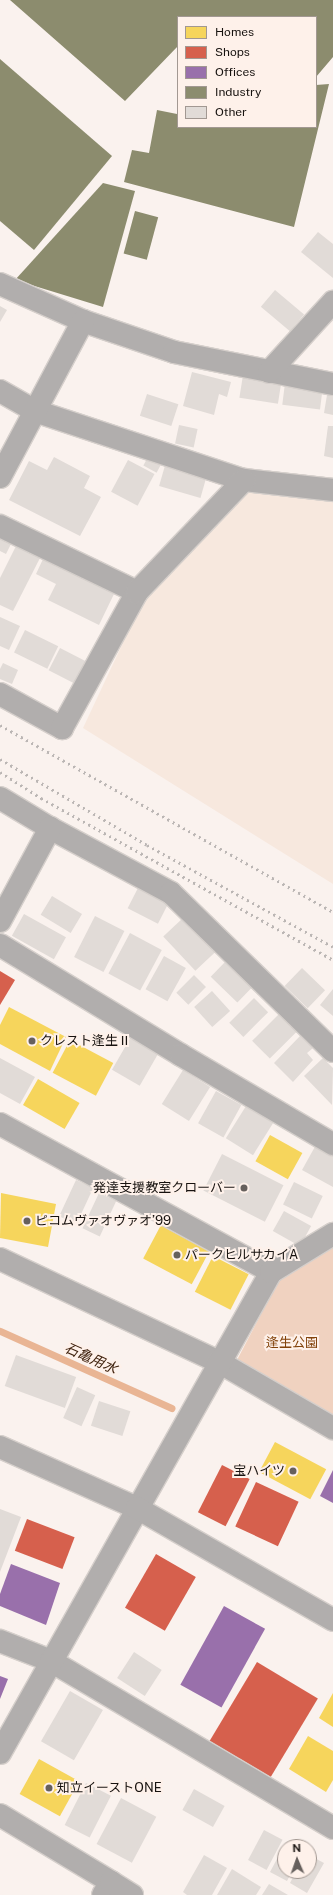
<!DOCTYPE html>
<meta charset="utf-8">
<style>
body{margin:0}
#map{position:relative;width:333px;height:1895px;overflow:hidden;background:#faf2ee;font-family:"Public Sans","Noto Sans JP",sans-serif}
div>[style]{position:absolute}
.built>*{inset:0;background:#f7e8de}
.green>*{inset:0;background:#f0d2c0}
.homes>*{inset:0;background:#f6d55c;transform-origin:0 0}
.shops>*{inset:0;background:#d6604d;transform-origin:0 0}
.offices>*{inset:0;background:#9970ab;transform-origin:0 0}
.industry>*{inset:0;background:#8c8c6e;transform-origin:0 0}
.stream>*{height:7px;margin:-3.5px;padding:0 3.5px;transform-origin:3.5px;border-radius:3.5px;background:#e9b594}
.building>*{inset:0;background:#e1dbd7;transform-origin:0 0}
.roads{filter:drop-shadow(1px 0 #d5cfcb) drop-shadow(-1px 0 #d5cfcb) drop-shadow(0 1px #d5cfcb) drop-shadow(0 -1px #d5cfcb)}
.minor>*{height:22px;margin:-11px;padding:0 11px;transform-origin:11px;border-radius:11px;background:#b1aead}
.tertiary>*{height:22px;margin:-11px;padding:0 11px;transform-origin:11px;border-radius:11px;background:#b1aead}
.rail>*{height:3px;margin-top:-1.5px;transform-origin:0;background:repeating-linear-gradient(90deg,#bbb6b4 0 2px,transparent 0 6px)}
.dots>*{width:11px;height:11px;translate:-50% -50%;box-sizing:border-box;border:2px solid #fef1ea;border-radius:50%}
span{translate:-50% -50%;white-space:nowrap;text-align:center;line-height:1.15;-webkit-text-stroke:4px #fef1ea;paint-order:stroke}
.poi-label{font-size:13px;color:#17120f}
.left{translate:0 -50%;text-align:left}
.right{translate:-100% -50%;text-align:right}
.park-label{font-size:13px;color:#82420a}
.water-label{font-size:14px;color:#40230f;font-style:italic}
.legend{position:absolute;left:177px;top:16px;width:140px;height:112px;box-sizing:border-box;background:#fef1ea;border:1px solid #a29892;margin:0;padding:5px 7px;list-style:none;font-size:12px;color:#17120f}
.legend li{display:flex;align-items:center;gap:8px;height:20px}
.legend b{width:20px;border:1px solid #a29892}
.north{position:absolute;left:277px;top:1839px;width:40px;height:40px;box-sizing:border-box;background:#fef1ea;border:1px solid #a29892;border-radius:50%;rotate:358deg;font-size:11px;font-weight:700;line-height:16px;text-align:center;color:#17120f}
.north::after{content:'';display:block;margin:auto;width:14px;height:18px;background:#66605d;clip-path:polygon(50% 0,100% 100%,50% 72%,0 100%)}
</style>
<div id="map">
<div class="built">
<div style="clip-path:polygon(250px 489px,333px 499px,333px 884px,83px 728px,143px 600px)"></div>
</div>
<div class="green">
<div style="clip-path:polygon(333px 1244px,333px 1417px,237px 1360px,279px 1280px)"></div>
</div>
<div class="homes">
<div style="clip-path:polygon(9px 1007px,66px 1037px,50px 1071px,0 1044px,0 1025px)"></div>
<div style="left:70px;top:1040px;width:49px;height:37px;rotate:28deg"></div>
<div style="left:38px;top:1079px;width:48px;height:30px;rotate:30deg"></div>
<div style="left:270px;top:1135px;width:37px;height:30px;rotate:29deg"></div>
<div style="clip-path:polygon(1px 1193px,56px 1204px,48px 1247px,0 1238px)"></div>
<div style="left:161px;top:1225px;width:55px;height:38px;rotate:28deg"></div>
<div style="left:213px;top:1256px;width:40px;height:40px;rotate:27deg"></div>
<div style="left:275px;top:1442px;width:58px;height:34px;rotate:28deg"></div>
<div style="clip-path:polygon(333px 1693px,333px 1727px,319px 1718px)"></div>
<div style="clip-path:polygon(308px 1736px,333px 1751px,333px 1780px,326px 1792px,289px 1769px)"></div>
<div style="left:39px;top:1759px;width:46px;height:40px;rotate:29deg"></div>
</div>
<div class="shops">
<div style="clip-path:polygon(0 971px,15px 980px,0 1005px)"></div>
<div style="left:222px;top:1465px;width:31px;height:53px;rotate:27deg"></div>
<div style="left:256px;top:1482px;width:47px;height:49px;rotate:25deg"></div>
<div style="left:27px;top:1519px;width:51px;height:34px;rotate:21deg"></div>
<div style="left:156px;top:1554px;width:46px;height:62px;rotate:30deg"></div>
<div style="left:257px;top:1662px;width:71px;height:95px;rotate:31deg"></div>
</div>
<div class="offices">
<div style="clip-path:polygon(333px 1470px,333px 1503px,320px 1496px)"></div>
<div style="clip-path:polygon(11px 1564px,60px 1583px,46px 1625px,0 1606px,0 1594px)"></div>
<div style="left:224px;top:1606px;width:47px;height:90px;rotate:29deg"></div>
<div style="clip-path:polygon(0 1676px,8px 1679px,0 1699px)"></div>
</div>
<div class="industry">
<div style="clip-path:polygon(10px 0,333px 0,333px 57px,316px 77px,316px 17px,178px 17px,178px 46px,125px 101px)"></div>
<div style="clip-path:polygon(0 59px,112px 156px,34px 250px,0 221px)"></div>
<div style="clip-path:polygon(329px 84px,294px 227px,124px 182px,132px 150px,149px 153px,157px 110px,177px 114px,178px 111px,178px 127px,316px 127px,316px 85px)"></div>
<div style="clip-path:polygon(103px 183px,135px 191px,103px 307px,15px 280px)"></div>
<div style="left:135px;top:211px;width:24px;height:44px;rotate:15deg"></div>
</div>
<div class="stream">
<div style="left:0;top:1331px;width:188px;rotate:24.2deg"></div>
</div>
<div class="building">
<div style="clip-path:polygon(318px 232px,333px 244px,333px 278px,301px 252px)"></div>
<div style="left:275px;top:290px;width:38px;height:22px;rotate:40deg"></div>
<div style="clip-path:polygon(0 306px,7px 310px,0 322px)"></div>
<div style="clip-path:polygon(192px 372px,231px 382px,227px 397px,219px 394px,214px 415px,183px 406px)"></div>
<div style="left:243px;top:375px;width:39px;height:23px;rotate:9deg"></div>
<div style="left:285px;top:383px;width:38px;height:22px;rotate:7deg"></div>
<div style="clip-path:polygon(328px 389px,333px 390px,333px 415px,324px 413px)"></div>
<div style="left:147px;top:394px;width:33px;height:23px;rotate:18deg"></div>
<div style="left:179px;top:425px;width:19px;height:19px;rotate:12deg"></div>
<div style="clip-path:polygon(328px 426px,333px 426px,333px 458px,324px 456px)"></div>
<div style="left:149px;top:455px;width:15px;height:12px;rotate:28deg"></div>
<div style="clip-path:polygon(54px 457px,90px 476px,84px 488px,101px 497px,80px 536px,9px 500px,29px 461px,47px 470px)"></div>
<div style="left:128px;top:460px;width:30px;height:36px;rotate:28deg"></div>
<div style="left:166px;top:462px;width:43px;height:25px;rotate:16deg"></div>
<div style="clip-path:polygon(0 537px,12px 542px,6px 554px,0 551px)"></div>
<div style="clip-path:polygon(16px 546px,40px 558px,13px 611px,0 605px,0 578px)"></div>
<div style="clip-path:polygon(43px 559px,114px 594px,99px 625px,48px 600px,56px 584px,36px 574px)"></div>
<div style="clip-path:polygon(0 617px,20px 626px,9px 650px,0 646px)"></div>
<div style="left:25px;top:630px;width:37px;height:25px;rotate:26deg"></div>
<div style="left:60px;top:648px;width:29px;height:25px;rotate:27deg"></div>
<div style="clip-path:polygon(3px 663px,18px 670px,12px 684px,0 679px,0 669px)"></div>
<div style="left:139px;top:886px;width:34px;height:25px;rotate:27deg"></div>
<div style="left:52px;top:896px;width:35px;height:22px;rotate:31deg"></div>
<div style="left:24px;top:914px;width:48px;height:25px;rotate:29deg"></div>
<div style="left:95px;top:916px;width:33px;height:46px;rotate:27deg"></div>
<div style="left:183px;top:918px;width:47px;height:27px;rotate:47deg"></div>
<div style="left:130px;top:933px;width:36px;height:46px;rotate:28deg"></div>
<div style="left:164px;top:956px;width:25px;height:38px;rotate:29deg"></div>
<div style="left:226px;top:961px;width:37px;height:22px;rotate:44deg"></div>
<div style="left:302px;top:968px;width:32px;height:25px;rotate:44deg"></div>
<div style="left:194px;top:975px;width:17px;height:25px;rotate:45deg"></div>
<div style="clip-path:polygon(333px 989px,333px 1016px,320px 1005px)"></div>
<div style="left:212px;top:991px;width:27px;height:24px;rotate:48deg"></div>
<div style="left:254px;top:998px;width:20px;height:35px;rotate:45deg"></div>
<div style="left:279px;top:1014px;width:25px;height:38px;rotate:45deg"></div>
<div style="left:132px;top:1035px;width:32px;height:40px;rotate:30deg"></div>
<div style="clip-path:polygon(300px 1036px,313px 1048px,307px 1053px,313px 1060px,293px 1082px,274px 1063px)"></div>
<div style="clip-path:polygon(0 1058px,35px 1077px,20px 1104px,0 1093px)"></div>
<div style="clip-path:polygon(323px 1058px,333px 1068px,332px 1105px,304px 1076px)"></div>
<div style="left:183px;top:1070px;width:32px;height:40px;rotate:32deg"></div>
<div style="left:216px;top:1091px;width:29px;height:37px;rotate:29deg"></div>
<div style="left:246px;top:1106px;width:32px;height:38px;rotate:32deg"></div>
<div style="clip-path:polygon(317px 1143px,333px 1152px,333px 1187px,302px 1170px)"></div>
<div style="left:222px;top:1154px;width:69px;height:41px;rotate:27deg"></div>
<div style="left:76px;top:1180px;width:19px;height:40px;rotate:25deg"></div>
<div style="left:294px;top:1182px;width:32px;height:25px;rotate:26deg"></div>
<div style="left:99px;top:1193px;width:19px;height:39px;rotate:25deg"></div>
<div style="left:284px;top:1211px;width:31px;height:23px;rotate:29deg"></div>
<div style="left:16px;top:1355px;width:64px;height:33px;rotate:20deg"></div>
<div style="left:77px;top:1387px;width:20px;height:34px;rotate:24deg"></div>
<div style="left:99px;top:1401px;width:33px;height:26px;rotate:18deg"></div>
<div style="clip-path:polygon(0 1509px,21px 1517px,0 1572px)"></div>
<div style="left:134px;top:1652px;width:33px;height:31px;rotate:33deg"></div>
<div style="left:70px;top:1691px;width:38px;height:58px;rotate:30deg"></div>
<div style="left:86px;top:1783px;width:28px;height:47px;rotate:27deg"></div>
<div style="left:194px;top:1789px;width:35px;height:24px;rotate:29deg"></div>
<div style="left:121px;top:1798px;width:40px;height:52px;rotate:28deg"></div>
<div style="left:264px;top:1830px;width:21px;height:34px;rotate:28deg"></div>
<div style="clip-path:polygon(286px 1842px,295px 1847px,285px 1847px,285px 1871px,292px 1871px,287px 1881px,270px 1872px)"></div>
<div style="clip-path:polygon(204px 1855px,227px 1868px,212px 1895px,187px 1895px,183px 1892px)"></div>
<div style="clip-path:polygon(309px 1855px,324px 1863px,307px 1893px,290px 1883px,296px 1871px,309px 1871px)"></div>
<div style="clip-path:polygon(232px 1869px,261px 1887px,256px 1895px,217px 1895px)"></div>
<div style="clip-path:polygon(269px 1884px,288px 1895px,262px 1895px)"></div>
</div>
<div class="roads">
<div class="minor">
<div style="left:0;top:284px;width:91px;rotate:24deg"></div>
<div style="left:83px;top:321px;width:96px;rotate:18.8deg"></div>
<div style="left:174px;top:352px;width:162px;rotate:11.4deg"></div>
<div style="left:269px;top:372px;width:95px;rotate:-47.6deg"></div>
<div style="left:0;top:391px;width:40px;rotate:29.7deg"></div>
<div style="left:35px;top:411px;width:220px;rotate:18.3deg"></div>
<div style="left:244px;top:480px;width:90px;rotate:6.4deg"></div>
<div style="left:0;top:477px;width:177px;rotate:-62deg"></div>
<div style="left:0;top:526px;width:152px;rotate:25.7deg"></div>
<div style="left:0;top:694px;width:71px;rotate:28.7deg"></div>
<div style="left:62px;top:728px;width:155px;rotate:-61.1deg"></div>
<div style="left:137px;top:592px;width:155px;rotate:-46.3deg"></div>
<div style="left:0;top:798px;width:58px;rotate:31deg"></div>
<div style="left:50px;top:828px;width:137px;rotate:28.2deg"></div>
<div style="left:171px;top:893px;width:226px;rotate:44.3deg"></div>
<div style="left:0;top:921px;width:106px;rotate:-61.7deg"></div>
<div style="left:0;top:945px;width:212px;rotate:31.3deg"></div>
<div style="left:181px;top:1055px;width:176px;rotate:30.4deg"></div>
<div style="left:0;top:1124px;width:309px;rotate:28.6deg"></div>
<div style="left:0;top:1259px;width:242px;rotate:25.2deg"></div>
<div style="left:219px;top:1362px;width:132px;rotate:30.1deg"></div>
<div style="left:0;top:1641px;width:55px;rotate:21.4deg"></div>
<div style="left:51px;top:1661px;width:328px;rotate:30.6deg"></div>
<div style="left:0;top:1753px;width:552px;rotate:-60.6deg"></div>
<div style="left:271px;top:1272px;width:73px;rotate:-31.5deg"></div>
<div style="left:0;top:1815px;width:130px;rotate:31.1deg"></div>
<div style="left:111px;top:1882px;width:15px;rotate:122deg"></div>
<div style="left:111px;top:1882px;width:25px;rotate:32deg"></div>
</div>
<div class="tertiary">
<div style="left:0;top:1447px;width:150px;rotate:24deg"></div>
<div style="left:137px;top:1508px;width:226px;rotate:29.7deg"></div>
</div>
</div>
<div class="rail">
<div style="left:0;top:725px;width:382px;rotate:29.3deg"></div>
<div style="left:0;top:759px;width:170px;rotate:30.3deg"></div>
<div style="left:147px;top:845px;width:212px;rotate:28.7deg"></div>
<div style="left:0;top:772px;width:49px;rotate:32.4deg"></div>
<div style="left:41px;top:798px;width:334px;rotate:29deg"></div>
</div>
<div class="dots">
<div style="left:32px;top:1041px;background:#66605d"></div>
<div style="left:244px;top:1188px;background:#66605d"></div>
<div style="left:27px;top:1221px;background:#66605d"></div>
<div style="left:177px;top:1255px;background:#66605d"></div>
<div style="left:293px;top:1471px;background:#66605d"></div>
<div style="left:49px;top:1788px;background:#66605d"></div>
</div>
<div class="poi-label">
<span class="left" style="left:40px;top:1041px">クレスト逢生Ⅱ</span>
<span class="right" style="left:236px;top:1188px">発達支援教室クローバー</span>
<span class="left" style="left:35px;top:1221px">ピコムヴァオヴァオ’99</span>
<span class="left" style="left:185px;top:1255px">パークヒルサカイA</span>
<span class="right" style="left:285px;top:1471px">宝ハイツ</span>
<span class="left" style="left:57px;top:1788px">知立イーストONE</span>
</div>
<div class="park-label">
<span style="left:292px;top:1343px">逢生公園</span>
</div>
<div class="water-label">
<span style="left:91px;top:1358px;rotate:24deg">石亀用水</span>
</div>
<ul class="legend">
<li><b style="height:11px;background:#f6d55c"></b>Homes</li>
<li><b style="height:11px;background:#d6604d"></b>Shops</li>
<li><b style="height:11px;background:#9970ab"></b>Offices</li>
<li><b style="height:11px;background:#8c8c6e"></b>Industry</li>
<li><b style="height:11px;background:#e1dbd7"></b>Other</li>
</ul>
<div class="north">N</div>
</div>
